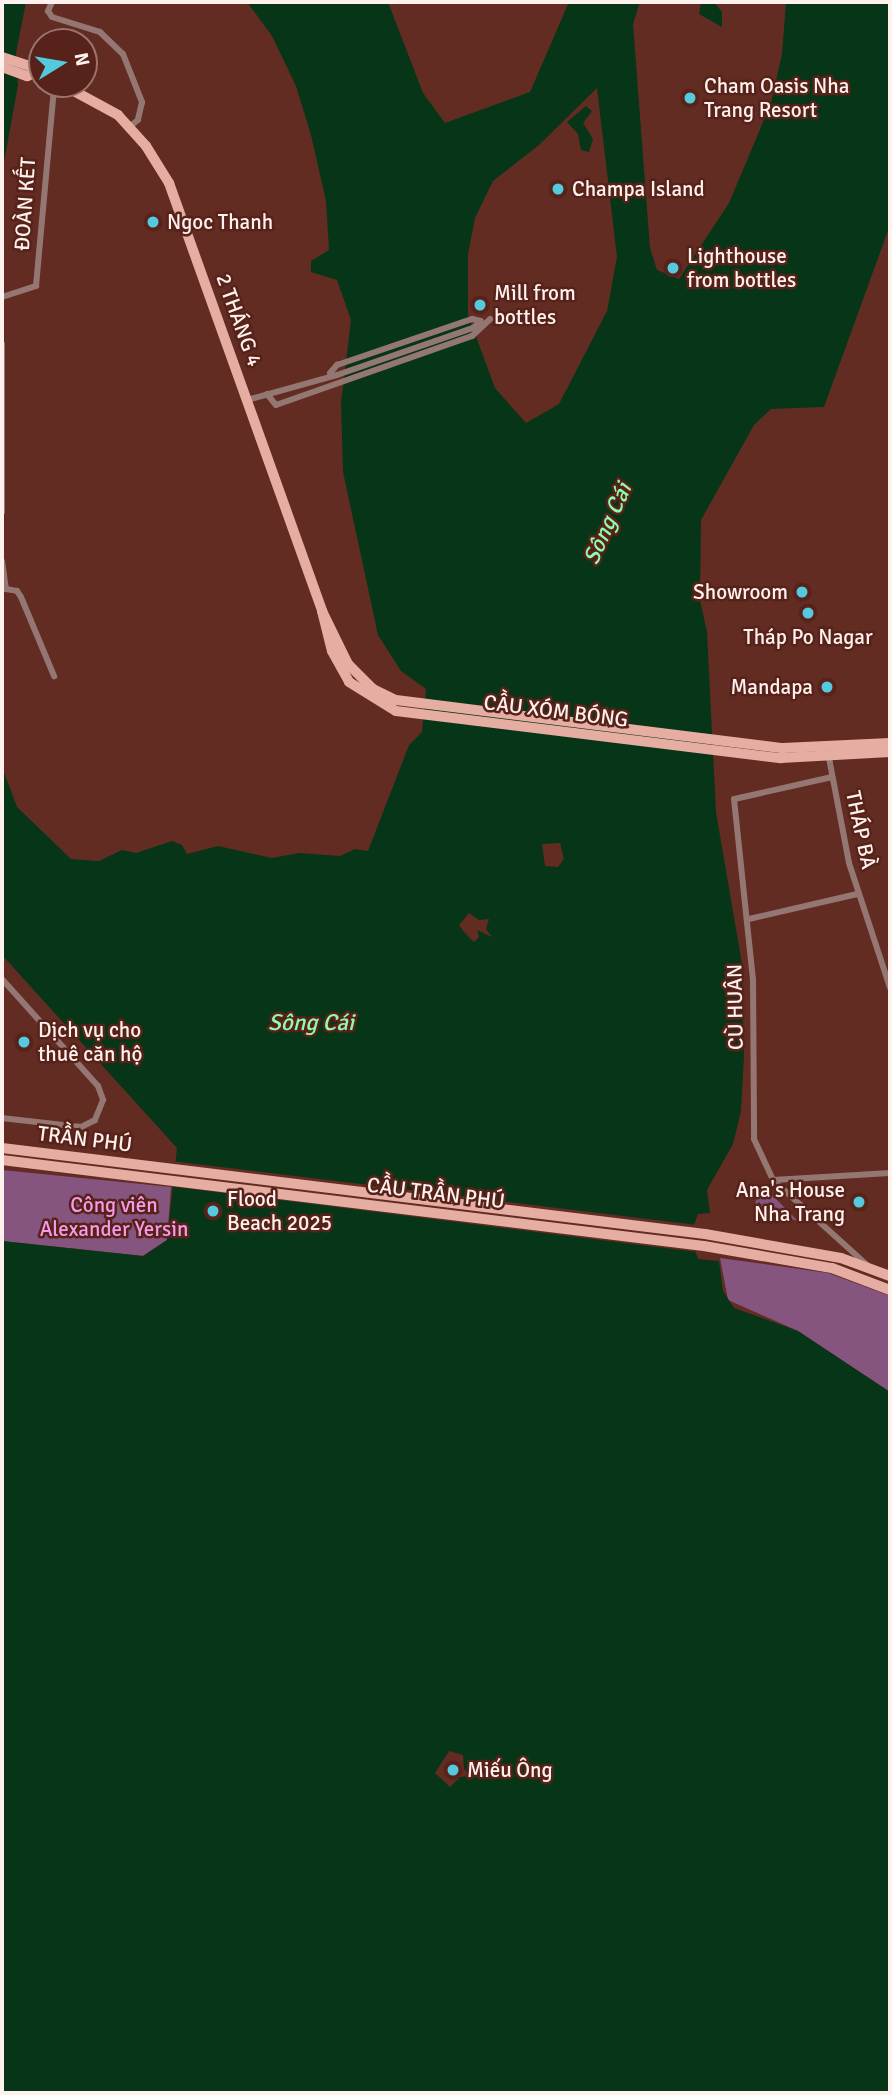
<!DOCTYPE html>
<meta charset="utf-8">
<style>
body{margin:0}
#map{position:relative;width:892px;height:2095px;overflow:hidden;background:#632c23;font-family:Signika,sans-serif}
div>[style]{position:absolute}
.green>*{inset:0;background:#85557f}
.water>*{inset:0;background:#073518}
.pier>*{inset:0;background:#632c23}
.minor>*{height:6px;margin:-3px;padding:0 3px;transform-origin:3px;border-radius:3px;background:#947772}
.primary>*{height:10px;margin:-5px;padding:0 5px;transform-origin:5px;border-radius:5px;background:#e6ada2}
.dots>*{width:19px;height:19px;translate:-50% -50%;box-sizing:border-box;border:4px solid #572219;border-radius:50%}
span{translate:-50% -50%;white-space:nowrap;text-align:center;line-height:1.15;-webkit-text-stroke:5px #572219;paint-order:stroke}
.poi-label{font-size:21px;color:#fff1ee}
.left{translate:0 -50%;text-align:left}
.right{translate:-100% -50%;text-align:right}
.street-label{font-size:21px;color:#fff1ee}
.park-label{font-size:21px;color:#f599e9}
.water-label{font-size:23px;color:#8ffbad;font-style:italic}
.frame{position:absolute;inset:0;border:4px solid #fff1ee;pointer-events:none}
.north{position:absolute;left:28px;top:28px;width:70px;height:70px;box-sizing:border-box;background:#572219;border:2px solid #9a756e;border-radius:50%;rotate:79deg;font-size:19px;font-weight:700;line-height:28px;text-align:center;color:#fff1ee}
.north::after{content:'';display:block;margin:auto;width:24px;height:32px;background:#55cadf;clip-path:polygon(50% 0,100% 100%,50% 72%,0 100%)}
</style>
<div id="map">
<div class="green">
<div style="clip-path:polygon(2px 1170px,171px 1187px,167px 1240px,143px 1256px,2px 1241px)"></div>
<div style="clip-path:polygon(765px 1188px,798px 1221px,754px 1208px,759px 1189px)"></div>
<div style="clip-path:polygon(720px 1258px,828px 1273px,890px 1296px,890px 1392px,798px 1331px,728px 1300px)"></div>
</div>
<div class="water">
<div style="clip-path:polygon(2px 2px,26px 2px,16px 53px,18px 85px,2px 173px)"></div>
<div style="clip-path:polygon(evenodd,247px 2px,388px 2px,423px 93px,445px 123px,530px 92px,569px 2px,640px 2px,633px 24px,650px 248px,657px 270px,679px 279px,729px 203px,771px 103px,782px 54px,786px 2px,890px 2px,890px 225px,824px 407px,771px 409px,754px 425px,701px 520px,700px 600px,707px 632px,716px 812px,742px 964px,744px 1057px,741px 1111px,733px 1144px,707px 1190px,710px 1213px,698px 1214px,690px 1236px,698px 1259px,719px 1261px,723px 1291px,734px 1308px,798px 1331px,890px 1392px,890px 2093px,2px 2093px,2px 1241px,143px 1256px,167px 1240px,177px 1148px,2px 955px,2px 767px,17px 807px,71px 859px,99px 861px,122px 850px,136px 853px,172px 841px,182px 845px,187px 854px,218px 846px,272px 858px,299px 853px,340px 856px,355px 849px,368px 851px,409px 745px,422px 732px,426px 689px,401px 671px,378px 635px,343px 472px,341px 402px,351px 320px,337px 280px,311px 272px,311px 261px,329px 250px,326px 201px,311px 135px,296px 86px,272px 36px,247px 2px,597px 88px,617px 257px,607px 311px,559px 404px,526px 423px,495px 388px,468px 315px,468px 254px,475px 218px,493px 181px,539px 145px,597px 88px,247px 2px,560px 843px,564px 859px,558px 867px,545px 866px,542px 844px,560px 843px,247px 2px,469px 913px,479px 920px,489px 919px,486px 929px,492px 937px,477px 930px,479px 937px,474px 942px,464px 932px,459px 925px,469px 913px,247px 2px,449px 1751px,463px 1755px,464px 1769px,470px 1776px,460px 1777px,450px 1787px,435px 1773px,449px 1751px)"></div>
<div style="clip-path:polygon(701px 2px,714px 2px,722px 12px,722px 27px,699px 14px)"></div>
<div style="clip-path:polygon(586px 106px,592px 111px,583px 123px,593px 139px,589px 152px,581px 150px,578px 134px,567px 122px)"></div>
</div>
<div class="pier">
<div style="clip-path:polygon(171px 1161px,697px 1225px,693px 1236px,697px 1252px,167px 1186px)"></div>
</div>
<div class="minor">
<div style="left:52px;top:2px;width:10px;rotate:114deg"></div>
<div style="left:48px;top:11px;width:7px;rotate:56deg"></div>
<div style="left:52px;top:17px;width:50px;rotate:17.4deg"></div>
<div style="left:100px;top:32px;width:32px;rotate:44deg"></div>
<div style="left:123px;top:54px;width:52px;rotate:68.4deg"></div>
<div style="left:142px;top:102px;width:18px;rotate:103deg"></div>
<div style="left:138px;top:120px;width:11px;rotate:142deg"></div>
<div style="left:2px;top:297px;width:36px;rotate:-18deg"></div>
<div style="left:36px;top:286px;width:200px;rotate:-84.8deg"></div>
<div style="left:2px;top:344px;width:168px;rotate:90deg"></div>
<div style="left:330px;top:373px;width:11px;rotate:-49deg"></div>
<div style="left:337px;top:365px;width:143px;rotate:-18.8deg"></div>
<div style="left:472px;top:319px;width:9px;rotate:13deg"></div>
<div style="left:267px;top:394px;width:14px;rotate:51deg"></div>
<div style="left:276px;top:405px;width:208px;rotate:-19.4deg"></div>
<div style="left:472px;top:336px;width:25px;rotate:-43deg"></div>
<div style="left:247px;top:400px;width:93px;rotate:-15.5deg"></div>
<div style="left:337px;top:375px;width:144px;rotate:-19.1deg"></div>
<div style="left:473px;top:328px;width:9px;rotate:-41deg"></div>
<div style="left:2px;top:561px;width:28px;rotate:82deg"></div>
<div style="left:6px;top:589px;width:11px;rotate:10deg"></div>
<div style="left:17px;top:591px;width:7px;rotate:56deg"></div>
<div style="left:21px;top:597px;width:86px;rotate:67.3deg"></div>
<div style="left:829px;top:758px;width:107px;rotate:79.2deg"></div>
<div style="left:849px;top:863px;width:132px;rotate:71.8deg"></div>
<div style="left:832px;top:777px;width:100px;rotate:167.3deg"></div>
<div style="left:734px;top:799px;width:182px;rotate:84deg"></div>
<div style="left:753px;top:980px;width:159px;rotate:89.6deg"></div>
<div style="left:754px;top:1139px;width:45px;rotate:65.1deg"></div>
<div style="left:773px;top:1180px;width:127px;rotate:42.1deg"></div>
<div style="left:749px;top:919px;width:111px;rotate:-13deg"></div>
<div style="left:2px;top:979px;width:144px;rotate:48.1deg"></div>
<div style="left:98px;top:1086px;width:15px;rotate:70deg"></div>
<div style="left:103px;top:1100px;width:22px;rotate:112deg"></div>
<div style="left:95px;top:1120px;width:16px;rotate:153deg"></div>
<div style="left:81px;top:1127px;width:80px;rotate:-173.5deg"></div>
<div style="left:773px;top:1180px;width:117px;rotate:-3.4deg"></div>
</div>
<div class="primary">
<div style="left:2px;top:57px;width:29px;rotate:18deg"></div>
<div style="left:30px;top:66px;width:16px;rotate:40deg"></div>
<div style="left:2px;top:67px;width:27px;rotate:20deg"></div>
<div style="left:27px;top:76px;width:9px;rotate:-21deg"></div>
<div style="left:61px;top:84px;width:65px;rotate:28.5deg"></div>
<div style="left:118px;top:115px;width:42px;rotate:47.9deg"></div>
<div style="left:146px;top:146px;width:44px;rotate:58.1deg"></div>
<div style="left:169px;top:183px;width:455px;rotate:70.3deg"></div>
<div style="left:322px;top:611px;width:59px;rotate:63.9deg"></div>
<div style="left:348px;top:664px;width:35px;rotate:45deg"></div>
<div style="left:373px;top:689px;width:25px;rotate:26deg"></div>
<div style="left:396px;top:700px;width:390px;rotate:7.1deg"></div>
<div style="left:783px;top:748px;width:107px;rotate:-2.7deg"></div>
<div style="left:322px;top:611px;width:41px;rotate:76deg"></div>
<div style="left:332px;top:651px;width:35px;rotate:61deg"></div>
<div style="left:349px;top:682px;width:55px;rotate:31.7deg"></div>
<div style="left:396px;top:711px;width:388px;rotate:7deg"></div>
<div style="left:781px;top:758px;width:109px;rotate:-3.2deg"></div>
<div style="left:2px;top:1148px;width:708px;rotate:6.97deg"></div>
<div style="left:705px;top:1234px;width:138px;rotate:10deg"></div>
<div style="left:841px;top:1258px;width:52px;rotate:20.2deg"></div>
<div style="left:2px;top:1160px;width:707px;rotate:6.98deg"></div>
<div style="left:704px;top:1246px;width:130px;rotate:9.8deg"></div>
<div style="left:832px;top:1268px;width:62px;rotate:20.8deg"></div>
</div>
<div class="dots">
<div style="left:690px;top:98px;background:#55cadf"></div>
<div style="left:558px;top:189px;background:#55cadf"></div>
<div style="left:153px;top:222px;background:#55cadf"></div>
<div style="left:673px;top:268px;background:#55cadf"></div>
<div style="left:480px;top:305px;background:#55cadf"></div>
<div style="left:802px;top:592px;background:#55cadf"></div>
<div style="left:808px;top:613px;background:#55cadf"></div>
<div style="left:827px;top:687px;background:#55cadf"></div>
<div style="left:24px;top:1042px;background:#55cadf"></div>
<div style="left:859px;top:1202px;background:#55cadf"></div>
<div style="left:213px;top:1211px;background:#55cadf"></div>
<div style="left:453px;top:1770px;background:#55cadf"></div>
</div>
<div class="poi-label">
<span class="left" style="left:704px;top:98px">Cham Oasis Nha<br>Trang Resort</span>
<span class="left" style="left:572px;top:189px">Champa Island</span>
<span class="left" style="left:167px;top:222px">Ngoc Thanh</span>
<span class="left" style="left:687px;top:268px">Lighthouse<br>from bottles</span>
<span class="left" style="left:494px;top:305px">Mill from<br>bottles</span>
<span class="right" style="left:788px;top:592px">Showroom</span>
<span style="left:808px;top:637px">Tháp Po Nagar</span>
<span class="right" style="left:813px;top:687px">Mandapa</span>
<span class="left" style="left:38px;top:1042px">Dịch vụ cho<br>thuê căn hộ</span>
<span class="right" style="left:845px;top:1202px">Ana's House<br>Nha Trang</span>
<span class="left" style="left:227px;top:1211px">Flood<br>Beach 2025</span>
<span class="left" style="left:467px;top:1770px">Miếu Ông</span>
</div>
<div class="street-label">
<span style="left:25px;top:204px;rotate:-86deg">ĐOÀN KẾT</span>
<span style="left:239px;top:320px;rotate:70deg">2 THÁNG 4</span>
<span style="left:556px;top:711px;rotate:7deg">CẦU XÓM BÓNG</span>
<span style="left:861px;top:830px;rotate:78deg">THÁP BÀ</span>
<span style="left:735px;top:1007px;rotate:-91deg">CÙ HUÂN</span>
<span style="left:85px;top:1139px;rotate:7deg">TRẦN PHÚ</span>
<span style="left:436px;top:1193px;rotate:7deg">CẦU TRẦN PHÚ</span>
</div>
<div class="park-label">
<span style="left:114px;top:1217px">Công viên<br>Alexander Yersin</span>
</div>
<div class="water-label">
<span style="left:608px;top:524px;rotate:-66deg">Sông Cái</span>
<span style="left:311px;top:1023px">Sông Cái</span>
</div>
<div class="frame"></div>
<div class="north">N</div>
</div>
